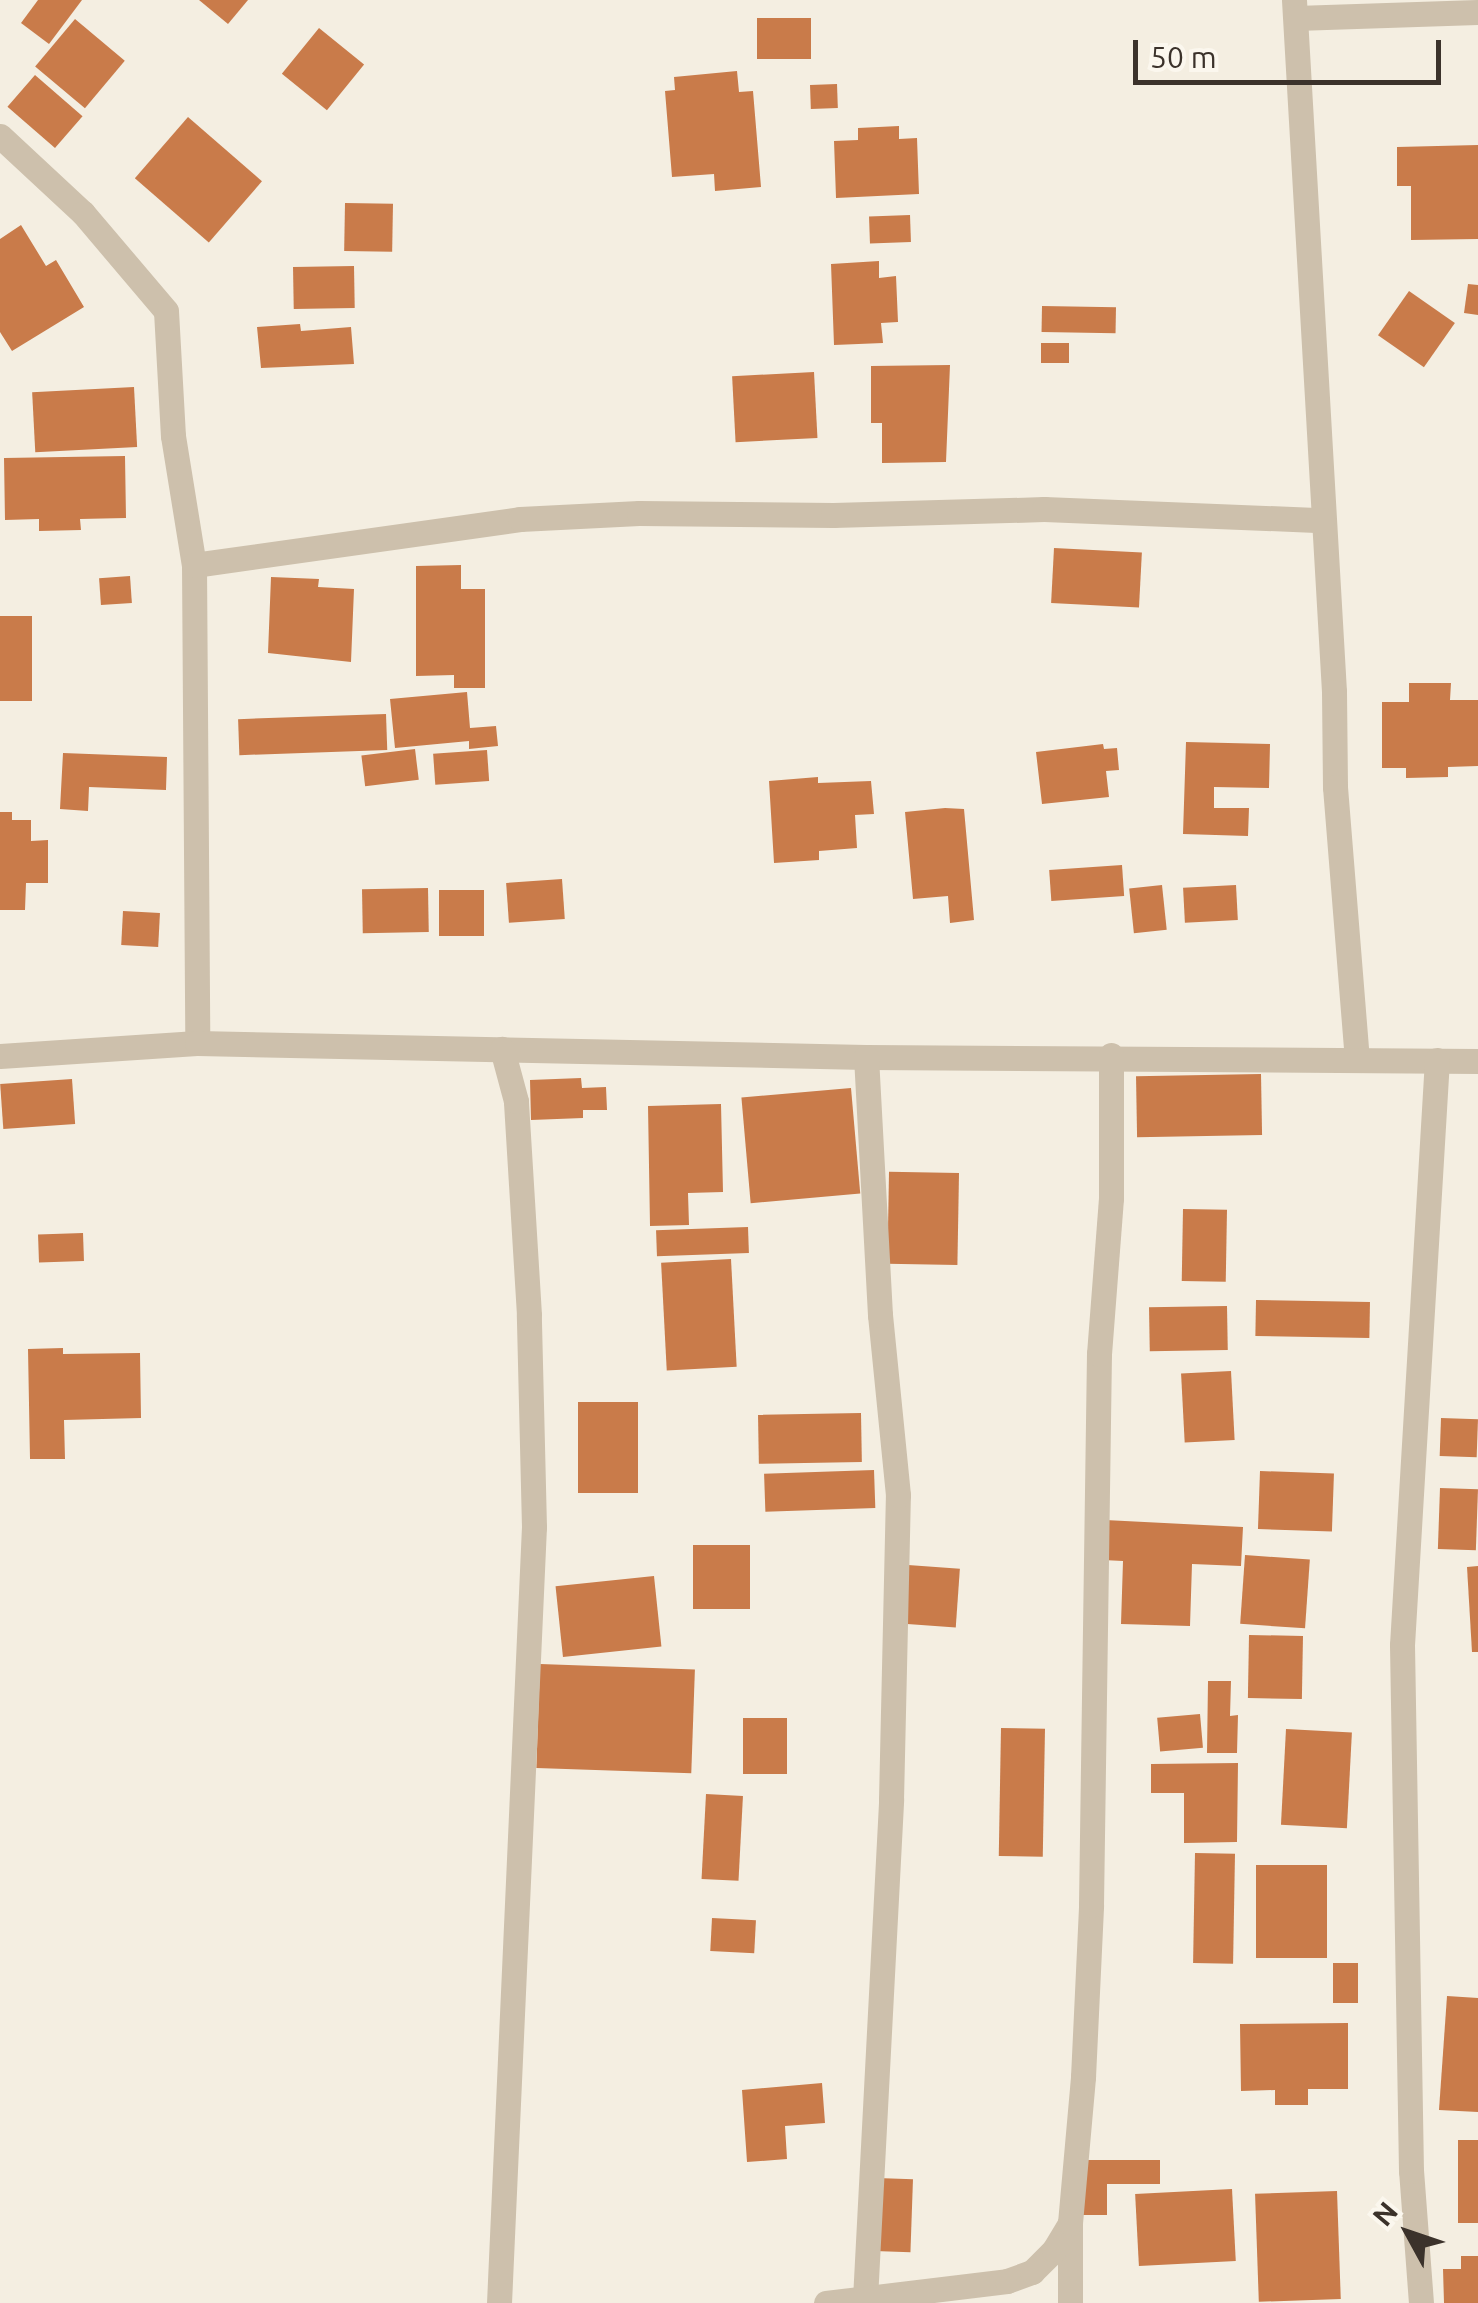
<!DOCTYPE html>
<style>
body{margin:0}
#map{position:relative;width:1478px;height:2303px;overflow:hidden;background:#f4eee1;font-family:Ubuntu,sans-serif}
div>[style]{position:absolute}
.building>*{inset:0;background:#c97b4a;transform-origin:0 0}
.minor>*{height:25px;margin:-12.5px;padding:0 12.5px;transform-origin:12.5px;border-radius:12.5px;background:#cdc0ac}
span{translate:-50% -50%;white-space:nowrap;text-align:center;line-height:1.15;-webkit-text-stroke:10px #fbf7ee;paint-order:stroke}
.north{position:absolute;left:1358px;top:2183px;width:100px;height:100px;-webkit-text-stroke:8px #fbf7ee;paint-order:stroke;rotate:310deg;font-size:28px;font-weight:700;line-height:40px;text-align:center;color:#3b322b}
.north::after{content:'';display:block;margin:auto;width:35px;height:45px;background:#3b322b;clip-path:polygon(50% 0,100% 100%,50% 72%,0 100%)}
.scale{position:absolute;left:1133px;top:40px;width:308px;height:45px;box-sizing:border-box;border:5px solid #3b322b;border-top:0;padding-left:12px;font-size:30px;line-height:35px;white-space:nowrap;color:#3b322b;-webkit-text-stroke:8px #fbf7ee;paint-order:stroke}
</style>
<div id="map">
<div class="building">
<div style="clip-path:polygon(38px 0,82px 0,49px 44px,21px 23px)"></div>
<div style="clip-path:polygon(199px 0,248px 0,228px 24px)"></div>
<div style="left:811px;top:18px;width:41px;height:54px;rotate:90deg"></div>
<div style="left:75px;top:19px;width:65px;height:62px;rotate:40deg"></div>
<div style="left:319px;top:28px;width:58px;height:59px;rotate:39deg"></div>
<div style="clip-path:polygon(737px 71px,739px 92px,753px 91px,761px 187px,715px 191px,714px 174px,672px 177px,665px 91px,675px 90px,674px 77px)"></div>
<div style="left:35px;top:75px;width:63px;height:42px;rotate:41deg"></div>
<div style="left:837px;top:84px;width:24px;height:27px;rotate:88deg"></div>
<div style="left:188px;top:117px;width:98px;height:81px;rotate:41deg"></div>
<div style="clip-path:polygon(899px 126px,899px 139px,917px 138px,919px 194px,836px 198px,834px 141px,858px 140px,858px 128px)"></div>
<div style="clip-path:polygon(1478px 145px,1478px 239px,1411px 240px,1411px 186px,1397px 186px,1397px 147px)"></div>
<div style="left:345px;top:203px;width:48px;height:48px;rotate:1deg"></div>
<div style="left:910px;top:215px;width:27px;height:41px;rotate:88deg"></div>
<div style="clip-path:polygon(21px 225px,46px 266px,56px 260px,84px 307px,12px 351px,0 332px,0 239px)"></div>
<div style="clip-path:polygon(879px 261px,879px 278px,896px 276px,898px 322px,881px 323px,883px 343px,834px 345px,831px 264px)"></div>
<div style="left:354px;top:266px;width:42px;height:61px;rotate:89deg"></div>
<div style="clip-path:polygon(1468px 284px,1478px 285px,1478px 315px,1464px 313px)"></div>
<div style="left:1409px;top:291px;width:56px;height:54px;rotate:35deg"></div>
<div style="left:1042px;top:306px;width:74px;height:26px;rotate:1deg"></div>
<div style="clip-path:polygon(300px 324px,301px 331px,351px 327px,354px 364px,261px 368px,257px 327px)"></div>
<div style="left:1069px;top:343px;width:20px;height:28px;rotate:90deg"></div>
<div style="clip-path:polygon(950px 365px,946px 462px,882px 463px,882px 423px,871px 423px,871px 366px)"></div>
<div style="left:814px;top:372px;width:66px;height:82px;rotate:87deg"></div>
<div style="left:134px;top:387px;width:60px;height:102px;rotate:87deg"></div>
<div style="clip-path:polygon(125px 456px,126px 518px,80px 519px,81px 530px,39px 531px,39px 519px,5px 520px,4px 458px)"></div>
<div style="left:1054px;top:548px;width:88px;height:55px;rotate:3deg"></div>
<div style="clip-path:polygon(461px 565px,461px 589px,485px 589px,485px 688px,454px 688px,454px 675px,416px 676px,416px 566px)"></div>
<div style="left:130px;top:576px;width:27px;height:31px;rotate:86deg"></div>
<div style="clip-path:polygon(271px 577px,319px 579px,318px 587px,354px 589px,351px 662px,268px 653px)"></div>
<div style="left:0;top:616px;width:32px;height:85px"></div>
<div style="clip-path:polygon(1409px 683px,1451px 683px,1450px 700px,1478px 700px,1478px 766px,1448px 767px,1448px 777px,1406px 778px,1406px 768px,1382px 768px,1382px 702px,1409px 702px)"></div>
<div style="clip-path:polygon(467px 692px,470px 728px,496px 726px,498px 746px,469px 749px,469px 741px,395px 748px,390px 699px)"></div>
<div style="left:386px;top:714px;width:36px;height:148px;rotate:88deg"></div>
<div style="clip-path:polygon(1186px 742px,1270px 744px,1269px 788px,1214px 787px,1214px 808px,1249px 808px,1248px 836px,1183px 834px)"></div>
<div style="clip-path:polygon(1103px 744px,1104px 749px,1117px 748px,1119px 770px,1106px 771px,1109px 797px,1042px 804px,1036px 752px)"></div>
<div style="left:415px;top:749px;width:31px;height:54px;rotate:83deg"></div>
<div style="left:487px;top:750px;width:31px;height:54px;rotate:86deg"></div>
<div style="clip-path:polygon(63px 753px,167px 757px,166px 790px,89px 787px,88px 811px,60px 809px)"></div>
<div style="clip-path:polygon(818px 777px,818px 783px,871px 781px,874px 814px,855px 815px,857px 848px,819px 851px,819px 860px,774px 863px,769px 781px)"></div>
<div style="clip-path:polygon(945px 808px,964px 809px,974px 920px,950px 923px,948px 896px,913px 899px,905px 812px)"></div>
<div style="clip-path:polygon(0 812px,12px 812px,12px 820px,31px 820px,31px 841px,48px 840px,48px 883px,26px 883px,25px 910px,0 910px)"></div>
<div style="left:1122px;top:865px;width:31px;height:73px;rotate:86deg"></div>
<div style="left:562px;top:879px;width:40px;height:56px;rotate:86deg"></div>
<div style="left:1162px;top:885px;width:45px;height:33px;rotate:84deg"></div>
<div style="left:1236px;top:885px;width:35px;height:53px;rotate:87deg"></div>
<div style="left:428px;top:888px;width:44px;height:66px;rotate:89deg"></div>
<div style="left:439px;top:890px;width:45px;height:46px"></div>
<div style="left:123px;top:911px;width:37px;height:34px;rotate:3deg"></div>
<div style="left:1261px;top:1074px;width:61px;height:125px;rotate:89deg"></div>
<div style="clip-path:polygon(581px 1078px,582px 1088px,606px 1087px,607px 1110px,583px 1110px,583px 1118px,531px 1120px,530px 1080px)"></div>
<div style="left:72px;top:1079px;width:45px;height:72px;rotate:86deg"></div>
<div style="left:851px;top:1088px;width:106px;height:110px;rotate:85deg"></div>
<div style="clip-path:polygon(721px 1104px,723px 1192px,688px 1193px,689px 1225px,650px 1226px,648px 1106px)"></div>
<div style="left:959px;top:1173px;width:92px;height:70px;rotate:91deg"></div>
<div style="left:1183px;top:1209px;width:44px;height:72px;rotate:1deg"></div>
<div style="left:748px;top:1227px;width:26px;height:92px;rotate:88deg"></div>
<div style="left:83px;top:1233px;width:28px;height:45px;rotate:88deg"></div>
<div style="left:731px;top:1259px;width:108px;height:70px;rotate:87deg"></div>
<div style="left:1256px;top:1300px;width:114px;height:36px;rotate:1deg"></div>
<div style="left:1227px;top:1306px;width:44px;height:78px;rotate:89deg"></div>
<div style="clip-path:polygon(63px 1348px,63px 1354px,140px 1353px,141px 1418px,64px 1420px,65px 1459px,30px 1459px,28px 1349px)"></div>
<div style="left:1231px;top:1371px;width:69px;height:50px;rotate:87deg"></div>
<div style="left:578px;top:1402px;width:60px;height:91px"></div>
<div style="left:861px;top:1413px;width:49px;height:103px;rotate:89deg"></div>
<div style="left:1441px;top:1418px;width:37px;height:38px;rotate:2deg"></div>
<div style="left:874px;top:1470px;width:38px;height:110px;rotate:88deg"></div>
<div style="left:1260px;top:1471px;width:74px;height:58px;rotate:2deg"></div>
<div style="left:1440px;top:1488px;width:38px;height:61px;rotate:2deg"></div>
<div style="clip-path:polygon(1105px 1520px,1243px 1527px,1241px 1566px,1192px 1564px,1190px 1626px,1121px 1624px,1123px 1561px,1103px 1560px)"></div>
<div style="left:693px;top:1545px;width:57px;height:64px"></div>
<div style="left:1245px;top:1555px;width:65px;height:69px;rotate:4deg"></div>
<div style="left:908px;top:1565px;width:52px;height:59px;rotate:4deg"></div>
<div style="clip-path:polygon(1478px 1566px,1478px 1652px,1472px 1652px,1467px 1567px)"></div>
<div style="left:654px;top:1576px;width:71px;height:99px;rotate:84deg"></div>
<div style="left:1249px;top:1635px;width:54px;height:63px;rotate:1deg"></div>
<div style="left:540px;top:1664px;width:155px;height:104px;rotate:2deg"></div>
<div style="clip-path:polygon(1208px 1681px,1231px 1681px,1230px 1716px,1238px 1715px,1237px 1753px,1207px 1753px)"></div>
<div style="left:1200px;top:1714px;width:34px;height:43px;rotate:85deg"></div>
<div style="left:743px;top:1718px;width:44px;height:56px"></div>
<div style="left:1001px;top:1728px;width:44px;height:128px;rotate:1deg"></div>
<div style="left:1286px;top:1729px;width:66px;height:96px;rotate:3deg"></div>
<div style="clip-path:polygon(1238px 1763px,1237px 1842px,1184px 1843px,1184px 1793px,1151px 1793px,1151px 1764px)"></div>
<div style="left:706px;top:1794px;width:37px;height:85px;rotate:3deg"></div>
<div style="left:1195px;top:1853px;width:40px;height:110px;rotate:1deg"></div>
<div style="left:1327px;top:1865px;width:93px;height:71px;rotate:90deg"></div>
<div style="left:712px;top:1918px;width:44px;height:33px;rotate:3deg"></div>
<div style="left:1333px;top:1963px;width:25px;height:40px"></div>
<div style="clip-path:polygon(1447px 1996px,1478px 1998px,1478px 2112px,1439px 2110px)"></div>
<div style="clip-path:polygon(1348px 2023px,1348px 2089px,1308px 2089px,1308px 2105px,1275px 2105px,1275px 2090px,1241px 2091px,1240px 2024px)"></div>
<div style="clip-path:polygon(822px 2083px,825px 2123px,785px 2126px,787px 2159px,747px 2162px,742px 2090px)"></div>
<div style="left:1458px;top:2140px;width:20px;height:83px"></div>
<div style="clip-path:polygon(1082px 2160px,1160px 2160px,1160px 2184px,1107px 2184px,1107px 2215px,1081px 2215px)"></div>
<div style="left:877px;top:2178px;width:36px;height:73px;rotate:2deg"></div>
<div style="left:1232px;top:2189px;width:72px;height:97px;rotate:87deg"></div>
<div style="left:1337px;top:2191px;width:108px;height:82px;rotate:88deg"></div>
<div style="clip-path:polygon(1461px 2256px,1478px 2256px,1478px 2303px,1444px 2303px,1443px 2269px,1461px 2269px)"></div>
</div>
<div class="minor">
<div style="left:1294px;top:0;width:693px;rotate:86.69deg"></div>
<div style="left:1334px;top:692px;width:95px;rotate:89.4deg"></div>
<div style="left:1335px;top:787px;width:273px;rotate:85.4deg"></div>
<div style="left:1296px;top:18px;width:182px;rotate:-1.9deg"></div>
<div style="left:0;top:136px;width:113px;rotate:42.9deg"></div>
<div style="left:83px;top:213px;width:128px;rotate:49.7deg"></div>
<div style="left:166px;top:311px;width:125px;rotate:86.8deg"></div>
<div style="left:173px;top:436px;width:131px;rotate:80.8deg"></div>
<div style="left:194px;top:565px;width:478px;rotate:89.6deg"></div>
<div style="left:194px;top:565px;width:329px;rotate:-8deg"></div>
<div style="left:520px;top:519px;width:119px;rotate:-2.9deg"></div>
<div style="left:639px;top:513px;width:194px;rotate:0.6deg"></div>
<div style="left:833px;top:515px;width:211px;rotate:-1.6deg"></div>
<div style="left:1044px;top:509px;width:278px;rotate:2.3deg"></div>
<div style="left:0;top:1056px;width:197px;rotate:-3.8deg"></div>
<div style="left:197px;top:1043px;width:669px;rotate:1.2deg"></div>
<div style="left:866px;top:1057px;width:612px;rotate:0.37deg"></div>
<div style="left:1070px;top:2223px;width:80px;rotate:90deg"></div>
<div style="left:865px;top:2299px;width:500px;rotate:-87deg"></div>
<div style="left:891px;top:1800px;width:305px;rotate:-88.7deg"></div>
<div style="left:898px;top:1495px;width:181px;rotate:-95.7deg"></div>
<div style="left:880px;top:1315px;width:258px;rotate:-93.1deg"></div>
<div style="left:499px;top:2303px;width:777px;rotate:-87.42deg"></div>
<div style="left:534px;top:1527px;width:212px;rotate:-91.4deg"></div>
<div style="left:529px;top:1315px;width:214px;rotate:-93.5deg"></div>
<div style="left:516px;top:1101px;width:54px;rotate:-105.1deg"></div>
<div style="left:826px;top:2303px;width:182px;rotate:-6.9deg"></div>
<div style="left:1007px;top:2281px;width:27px;rotate:-20deg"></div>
<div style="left:1032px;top:2272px;width:31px;rotate:-45deg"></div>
<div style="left:1054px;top:2250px;width:31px;rotate:-59deg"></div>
<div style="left:1070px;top:2223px;width:147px;rotate:-84.9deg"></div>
<div style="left:1083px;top:2077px;width:172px;rotate:-87.3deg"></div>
<div style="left:1091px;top:1905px;width:551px;rotate:-89.17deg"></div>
<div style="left:1099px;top:1354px;width:156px;rotate:-85.6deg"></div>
<div style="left:1111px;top:1198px;width:143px;rotate:-90deg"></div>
<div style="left:1421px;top:2303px;width:132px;rotate:-94.3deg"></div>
<div style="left:1411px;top:2171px;width:526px;rotate:-90.98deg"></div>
<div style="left:1402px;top:1645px;width:586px;rotate:-86.58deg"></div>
</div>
<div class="north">N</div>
<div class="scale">50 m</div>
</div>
